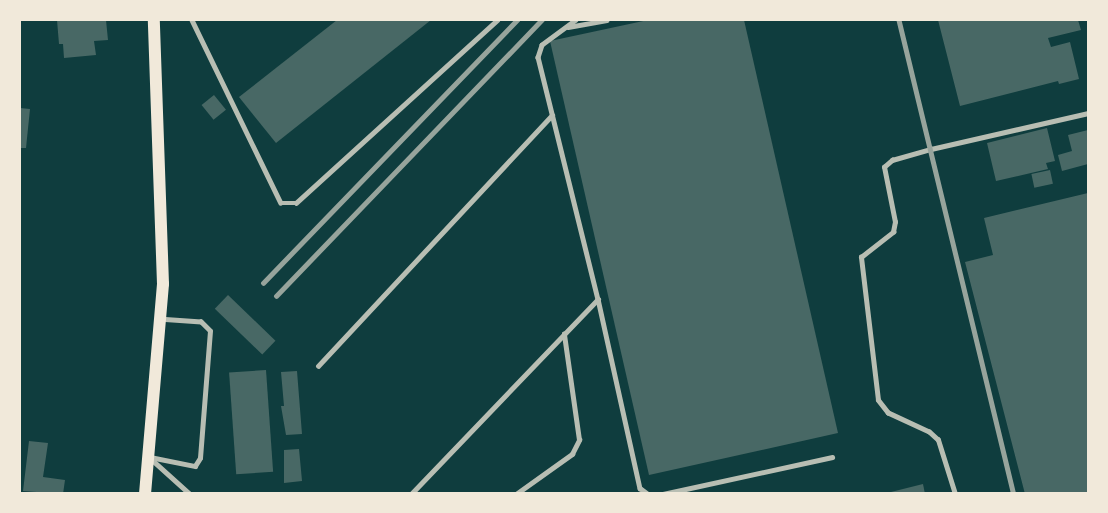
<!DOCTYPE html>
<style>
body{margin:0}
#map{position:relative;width:1108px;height:513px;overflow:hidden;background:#0f3d3e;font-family:Roboto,sans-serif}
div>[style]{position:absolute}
.building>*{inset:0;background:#486865;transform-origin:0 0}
.service>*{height:4.5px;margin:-2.25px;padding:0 2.25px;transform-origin:2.25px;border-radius:2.25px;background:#b8beb3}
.secondary>*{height:12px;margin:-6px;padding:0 6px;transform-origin:6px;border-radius:6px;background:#f1e9da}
.rail>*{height:4.5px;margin:-2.25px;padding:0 2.25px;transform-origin:2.25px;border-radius:2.25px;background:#97a49c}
span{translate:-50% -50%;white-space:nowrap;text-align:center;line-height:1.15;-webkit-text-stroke:5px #f1e9da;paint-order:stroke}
.frame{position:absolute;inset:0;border:21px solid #f1e9da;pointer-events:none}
</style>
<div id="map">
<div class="building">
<div style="clip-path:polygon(57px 20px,106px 20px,108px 40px,94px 41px,96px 55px,64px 58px,63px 44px,59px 44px)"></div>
<div style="clip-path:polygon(337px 20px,431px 20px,276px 143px,239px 97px)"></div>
<div style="clip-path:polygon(648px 20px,744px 20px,838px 433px,649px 475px,550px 41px)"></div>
<div style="clip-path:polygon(938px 20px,1078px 20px,1081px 30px,1048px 38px,1051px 47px,1070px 42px,1079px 79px,1059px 84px,1058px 81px,960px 106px)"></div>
<div style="left:214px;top:95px;width:19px;height:16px;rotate:51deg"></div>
<div style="clip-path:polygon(20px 108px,30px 109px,26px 148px,20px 148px)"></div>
<div style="clip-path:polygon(1047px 128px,1055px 161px,1046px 163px,1048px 169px,996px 181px,987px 143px)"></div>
<div style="clip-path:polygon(1088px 130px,1088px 164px,1062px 171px,1058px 155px,1072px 151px,1068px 135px)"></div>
<div style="left:1050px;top:170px;width:14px;height:19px;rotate:78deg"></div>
<div style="clip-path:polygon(1088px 193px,1088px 494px,1025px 494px,965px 262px,993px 255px,984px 218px)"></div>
<div style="left:228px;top:295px;width:66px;height:19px;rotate:44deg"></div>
<div style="left:266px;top:370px;width:102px;height:37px;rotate:86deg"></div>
<div style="clip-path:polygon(297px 371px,302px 434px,286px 435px,281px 406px,284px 406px,281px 372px)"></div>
<div style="clip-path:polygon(29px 441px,48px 443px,43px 477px,65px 480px,63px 494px,23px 491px)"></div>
<div style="clip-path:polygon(299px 449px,302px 481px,284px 483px,284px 450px)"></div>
<div style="clip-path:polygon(923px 484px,925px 494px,887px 494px,887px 493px)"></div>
</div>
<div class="service">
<div style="left:192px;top:20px;width:203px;rotate:64.1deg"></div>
<div style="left:281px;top:203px;width:15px"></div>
<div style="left:296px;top:203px;width:272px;rotate:-42.3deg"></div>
<div style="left:576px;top:20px;width:42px;rotate:143.7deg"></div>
<div style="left:542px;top:45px;width:13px;rotate:108deg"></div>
<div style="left:538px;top:57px;width:249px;rotate:76.1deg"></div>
<div style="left:598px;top:299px;width:194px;rotate:77.5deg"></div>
<div style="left:640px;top:488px;width:10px;rotate:37deg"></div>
<div style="left:568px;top:27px;width:39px;rotate:-10deg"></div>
<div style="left:318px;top:366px;width:343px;rotate:-47deg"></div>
<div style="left:150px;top:457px;width:46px;rotate:11.3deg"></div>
<div style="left:195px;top:466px;width:9px;rotate:-58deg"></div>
<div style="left:200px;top:458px;width:127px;rotate:-85.5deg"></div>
<div style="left:210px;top:331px;width:13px;rotate:-135deg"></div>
<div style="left:201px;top:322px;width:39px;rotate:-176deg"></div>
<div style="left:150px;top:458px;width:54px;rotate:42deg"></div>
<div style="left:411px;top:494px;width:270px;rotate:-46.2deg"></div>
<div style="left:516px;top:494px;width:69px;rotate:-35.5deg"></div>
<div style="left:572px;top:454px;width:16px;rotate:-63deg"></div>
<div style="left:579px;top:440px;width:107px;rotate:-98.1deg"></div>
<div style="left:663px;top:494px;width:173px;rotate:-12.3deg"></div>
<div style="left:955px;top:494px;width:57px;rotate:-107.5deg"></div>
<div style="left:938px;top:440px;width:12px;rotate:-138deg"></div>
<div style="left:929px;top:432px;width:45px;rotate:-155.1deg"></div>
<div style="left:888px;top:413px;width:16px;rotate:-128deg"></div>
<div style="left:878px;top:400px;width:144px;rotate:-96.8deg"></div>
<div style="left:861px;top:257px;width:41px;rotate:-38deg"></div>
<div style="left:893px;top:232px;width:10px;rotate:-79deg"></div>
<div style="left:895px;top:222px;width:56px;rotate:-101.3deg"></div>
<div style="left:884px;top:167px;width:11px;rotate:-41deg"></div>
<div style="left:892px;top:160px;width:41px;rotate:-15.8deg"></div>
<div style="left:931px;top:149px;width:161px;rotate:-12.9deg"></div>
</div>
<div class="secondary">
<div style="left:145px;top:494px;width:211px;rotate:-85.1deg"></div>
<div style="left:163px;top:284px;width:264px;rotate:-92deg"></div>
</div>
<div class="rail">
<div style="left:899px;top:20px;width:488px;rotate:76.4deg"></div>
<div style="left:263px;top:283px;width:366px;rotate:-46deg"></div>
<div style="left:276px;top:296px;width:383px;rotate:-46.1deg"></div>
</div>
<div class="frame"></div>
</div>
